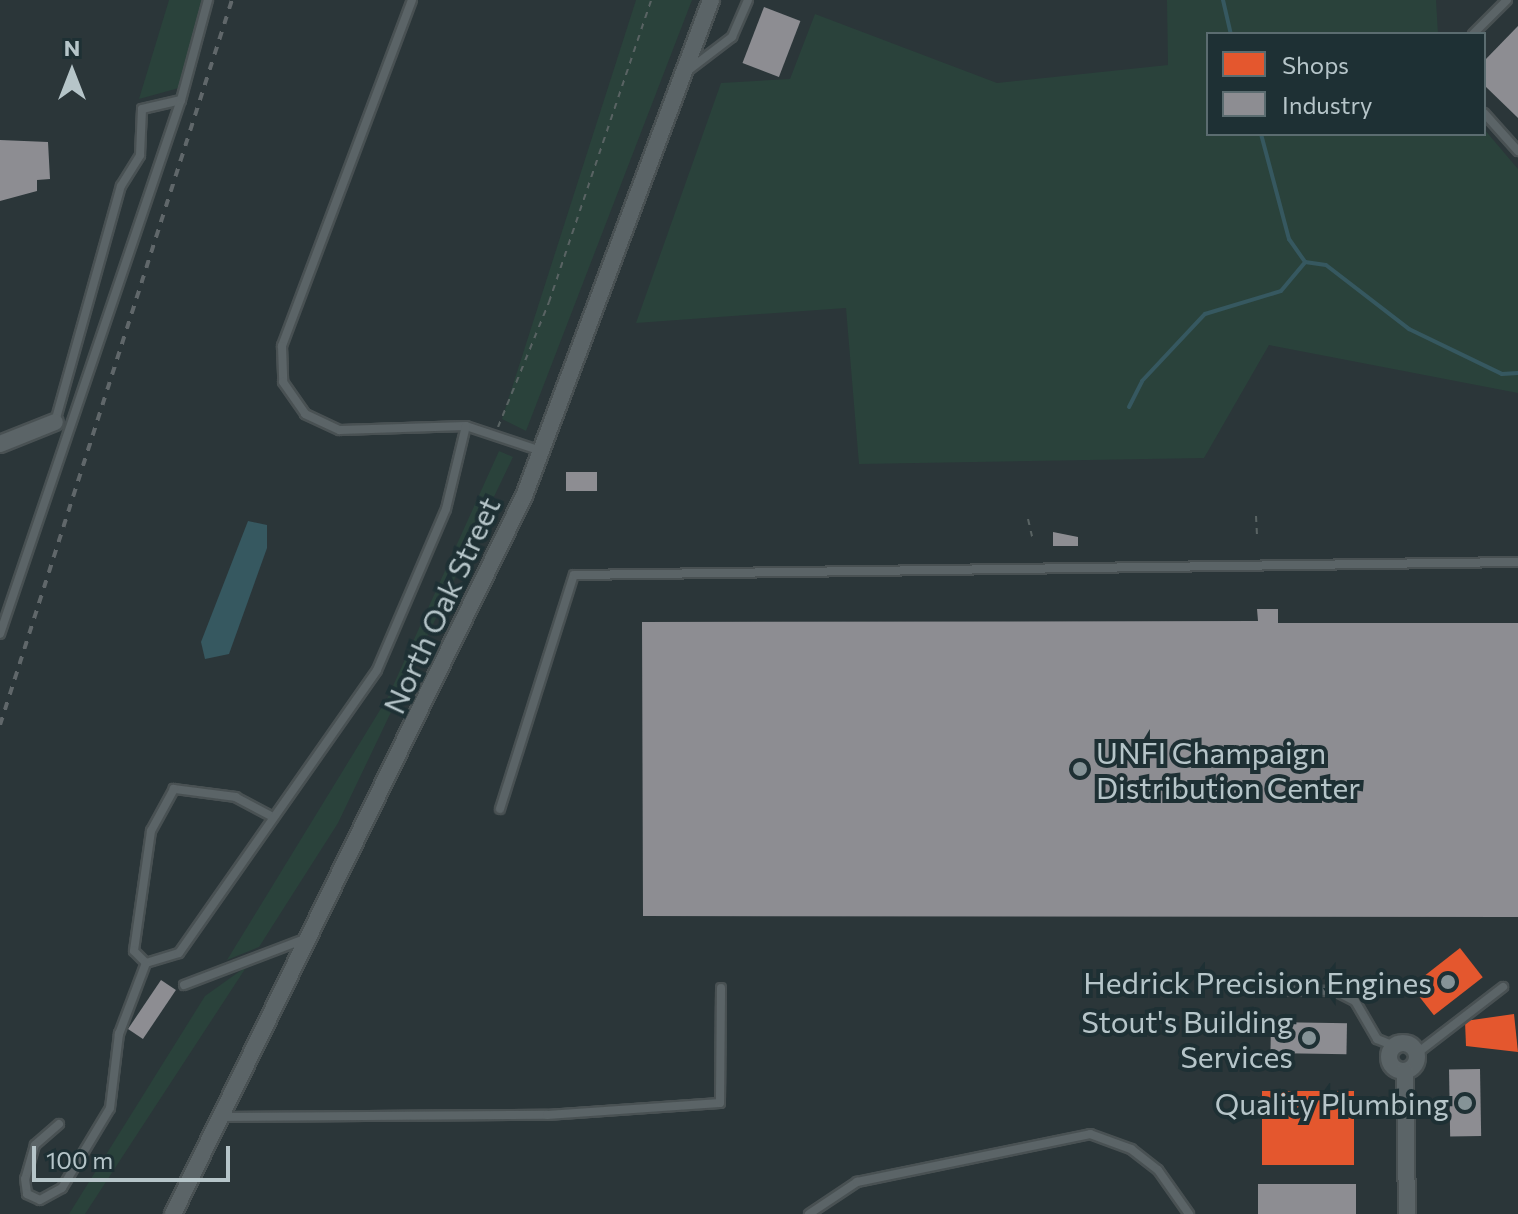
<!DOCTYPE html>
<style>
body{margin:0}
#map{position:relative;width:1518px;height:1214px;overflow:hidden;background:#2b3639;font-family:Commissioner,sans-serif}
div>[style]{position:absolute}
.green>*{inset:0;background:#2a423b}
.water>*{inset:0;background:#365860}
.shops>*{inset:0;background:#e4572e;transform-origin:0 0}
.industry>*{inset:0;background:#8d8d92;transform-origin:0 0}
.stream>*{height:4px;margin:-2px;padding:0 2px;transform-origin:2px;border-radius:2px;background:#365860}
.path>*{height:2px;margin-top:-1px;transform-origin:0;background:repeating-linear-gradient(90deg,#596363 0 6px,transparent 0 12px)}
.roads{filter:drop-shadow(2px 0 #495153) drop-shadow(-2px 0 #495153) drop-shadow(0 2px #495153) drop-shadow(0 -2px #495153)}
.lane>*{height:8px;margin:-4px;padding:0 4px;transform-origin:4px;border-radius:4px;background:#5b6467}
.street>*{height:16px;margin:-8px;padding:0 8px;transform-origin:8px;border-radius:8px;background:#5b6467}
.street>.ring{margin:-8px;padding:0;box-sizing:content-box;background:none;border:16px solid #5b6467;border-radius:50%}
.rail>*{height:4px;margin-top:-2px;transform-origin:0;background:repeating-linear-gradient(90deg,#60676a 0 8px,transparent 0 16px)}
.dots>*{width:22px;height:22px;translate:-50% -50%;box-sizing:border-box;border:4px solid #1e3034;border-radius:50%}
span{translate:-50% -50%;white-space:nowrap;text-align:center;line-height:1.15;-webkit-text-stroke:8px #1e3034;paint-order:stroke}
.street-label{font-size:30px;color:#b6c5c9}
.poi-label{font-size:30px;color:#b6c5c9}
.left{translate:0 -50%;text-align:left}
.right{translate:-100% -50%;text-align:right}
.legend{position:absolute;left:1206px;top:32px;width:280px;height:104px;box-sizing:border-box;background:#1e3034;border:2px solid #5b6c70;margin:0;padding:10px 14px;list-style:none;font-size:24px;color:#b6c5c9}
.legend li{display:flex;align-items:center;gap:16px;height:40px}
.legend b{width:40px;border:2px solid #5b6c70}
.north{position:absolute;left:32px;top:32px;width:80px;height:80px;-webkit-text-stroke:6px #1e3034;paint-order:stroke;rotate:0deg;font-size:22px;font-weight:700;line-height:32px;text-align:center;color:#b6c5c9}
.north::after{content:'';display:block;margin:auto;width:28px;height:36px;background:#b6c5c9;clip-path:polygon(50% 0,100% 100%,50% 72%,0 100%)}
.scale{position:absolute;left:32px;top:1146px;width:198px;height:36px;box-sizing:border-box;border:4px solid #b6c5c9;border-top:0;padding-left:10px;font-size:24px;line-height:28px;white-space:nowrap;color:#b6c5c9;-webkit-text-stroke:6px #1e3034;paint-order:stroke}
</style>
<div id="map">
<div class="green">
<div style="clip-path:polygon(169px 0,205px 0,179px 88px,139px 99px)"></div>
<div style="clip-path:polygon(636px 0,692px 0,526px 431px,502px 419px)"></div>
<div style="clip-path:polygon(1167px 0,1436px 0,1438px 34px,1208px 34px,1208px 134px,1484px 129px,1518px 169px,1518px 393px,1269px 345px,1204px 458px,859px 464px,846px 308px,636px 323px,721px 83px,790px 79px,815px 14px,997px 83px,1168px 65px)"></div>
<div style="clip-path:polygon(499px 451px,513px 457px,338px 823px,259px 947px,227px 960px,388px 697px)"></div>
<div style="clip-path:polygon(247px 966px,85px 1214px,69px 1214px,205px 996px)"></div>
</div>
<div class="water">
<div style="clip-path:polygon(248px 521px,267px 525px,267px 548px,229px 654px,205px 659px,201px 642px)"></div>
</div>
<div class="shops">
<div style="left:1460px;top:948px;width:37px;height:62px;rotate:52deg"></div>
<div style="clip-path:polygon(1514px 1014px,1518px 1052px,1466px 1046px,1465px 1021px)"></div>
<div style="left:1262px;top:1091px;width:92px;height:74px"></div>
</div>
<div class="industry">
<div style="left:764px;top:7px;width:39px;height:60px;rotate:21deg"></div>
<div style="clip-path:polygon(1518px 26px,1518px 118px,1484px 85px,1484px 61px)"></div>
<div style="clip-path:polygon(0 140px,48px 142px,50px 179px,37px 180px,37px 191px,0 201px)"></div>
<div style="left:566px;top:472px;width:31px;height:19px"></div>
<div style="clip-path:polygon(1053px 532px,1078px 537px,1078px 546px,1053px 546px)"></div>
<div style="clip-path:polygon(1257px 609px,1278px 609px,1278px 623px,1518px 623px,1518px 917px,643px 916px,642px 622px,1258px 621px)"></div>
<div style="left:161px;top:980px;width:18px;height:59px;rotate:34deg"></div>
<div style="left:1271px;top:1022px;width:76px;height:31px;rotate:1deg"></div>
<div style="left:1480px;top:1069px;width:67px;height:31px;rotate:89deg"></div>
<div style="left:1356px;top:1184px;width:30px;height:98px;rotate:90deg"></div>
</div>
<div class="stream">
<div style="left:1223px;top:0;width:35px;rotate:77deg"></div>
<div style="left:1261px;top:134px;width:109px;rotate:75.1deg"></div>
<div style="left:1289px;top:239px;width:28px;rotate:55deg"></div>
<div style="left:1305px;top:262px;width:21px;rotate:8deg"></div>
<div style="left:1326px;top:265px;width:105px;rotate:37.6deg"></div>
<div style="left:1409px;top:329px;width:103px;rotate:25.8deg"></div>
<div style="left:1502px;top:374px;width:16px;rotate:-4deg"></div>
<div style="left:1129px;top:407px;width:29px;rotate:-63deg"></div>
<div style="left:1142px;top:381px;width:92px;rotate:-46.8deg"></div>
<div style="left:1205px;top:314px;width:79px;rotate:-16.8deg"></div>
<div style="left:1281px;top:291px;width:38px;rotate:-50deg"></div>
</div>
<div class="path">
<div style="left:498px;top:427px;width:135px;rotate:-67.8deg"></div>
<div style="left:549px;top:302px;width:319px;rotate:-71.3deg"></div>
<div style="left:1256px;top:516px;width:18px;rotate:87deg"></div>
<div style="left:1028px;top:519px;width:18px;rotate:77deg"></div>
</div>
<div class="roads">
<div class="lane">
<div style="left:412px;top:0;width:370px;rotate:110.6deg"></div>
<div style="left:282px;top:346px;width:36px;rotate:88deg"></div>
<div style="left:283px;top:382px;width:39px;rotate:55deg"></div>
<div style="left:305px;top:414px;width:38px;rotate:25deg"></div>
<div style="left:340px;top:430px;width:126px;rotate:-1.8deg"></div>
<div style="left:466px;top:426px;width:76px;rotate:18.4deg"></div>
<div style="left:1473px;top:34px;width:48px;rotate:-45deg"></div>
<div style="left:686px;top:72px;width:58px;rotate:-37.3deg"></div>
<div style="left:732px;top:37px;width:40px;rotate:-66.6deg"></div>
<div style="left:1484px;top:113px;width:51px;rotate:48.2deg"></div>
<div style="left:55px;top:422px;width:245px;rotate:-74.4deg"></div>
<div style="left:121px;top:186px;width:36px;rotate:-58deg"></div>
<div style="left:140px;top:155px;width:46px;rotate:-87.5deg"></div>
<div style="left:142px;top:109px;width:40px;rotate:-13deg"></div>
<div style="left:0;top:634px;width:564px;rotate:-71.28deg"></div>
<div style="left:181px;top:100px;width:104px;rotate:-74.9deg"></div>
<div style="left:500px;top:809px;width:245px;rotate:-72.5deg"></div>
<div style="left:574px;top:575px;width:944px;rotate:-0.79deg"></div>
<div style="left:271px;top:816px;width:40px;rotate:-152deg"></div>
<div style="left:236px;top:797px;width:63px;rotate:-172.6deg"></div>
<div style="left:174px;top:789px;width:48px;rotate:118.7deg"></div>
<div style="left:151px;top:831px;width:121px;rotate:98.1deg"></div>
<div style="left:134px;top:951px;width:17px;rotate:45deg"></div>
<div style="left:146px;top:963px;width:34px;rotate:-17deg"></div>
<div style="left:179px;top:953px;width:345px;rotate:-55deg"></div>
<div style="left:377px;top:670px;width:175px;rotate:-66.8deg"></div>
<div style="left:446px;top:509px;width:85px;rotate:-76.5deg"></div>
<div style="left:184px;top:985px;width:132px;rotate:-20.9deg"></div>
<div style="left:1261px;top:990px;width:74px;rotate:0.8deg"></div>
<div style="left:1335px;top:991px;width:22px;rotate:27deg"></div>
<div style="left:1355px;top:1001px;width:44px;rotate:59.9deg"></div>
<div style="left:1377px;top:1039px;width:18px;rotate:22deg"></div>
<div style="left:1416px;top:1054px;width:110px;rotate:-37.6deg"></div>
<div style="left:222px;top:1117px;width:325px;rotate:-0.4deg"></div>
<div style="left:547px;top:1115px;width:173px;rotate:-4deg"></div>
<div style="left:720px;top:1103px;width:115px;rotate:-89.5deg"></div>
<div style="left:59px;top:1124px;width:32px;rotate:139deg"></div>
<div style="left:35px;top:1145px;width:35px;rotate:106deg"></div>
<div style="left:25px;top:1179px;width:15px;rotate:82deg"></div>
<div style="left:27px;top:1194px;width:14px;rotate:25deg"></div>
<div style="left:40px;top:1200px;width:25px;rotate:-29deg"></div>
<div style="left:62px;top:1188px;width:93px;rotate:-59deg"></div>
<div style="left:110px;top:1108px;width:75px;rotate:-83.1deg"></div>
<div style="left:119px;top:1034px;width:76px;rotate:-69.2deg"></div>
<div style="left:809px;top:1214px;width:58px;rotate:-33.7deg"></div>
<div style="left:857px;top:1182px;width:238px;rotate:-11.6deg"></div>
<div style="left:1090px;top:1134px;width:44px;rotate:20.1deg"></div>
<div style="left:1131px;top:1149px;width:34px;rotate:38deg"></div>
<div style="left:1158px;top:1170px;width:54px;rotate:54.8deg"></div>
</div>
<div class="street">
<div style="left:0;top:444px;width:59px;rotate:-21.8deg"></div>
<div class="ring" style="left:1389px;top:1043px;width:12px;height:12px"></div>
<div style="left:1405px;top:1071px;width:143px;rotate:89.2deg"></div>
<div style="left:173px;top:1214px;width:799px;rotate:-63.95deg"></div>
<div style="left:524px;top:496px;width:530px;rotate:-69.34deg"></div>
</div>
</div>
<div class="rail">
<div style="left:0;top:725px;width:761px;rotate:-72.26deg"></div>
</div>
<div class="dots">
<div style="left:1080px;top:769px;background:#859397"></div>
<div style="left:1448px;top:982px;background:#859397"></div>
<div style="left:1309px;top:1038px;background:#859397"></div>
<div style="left:1465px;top:1103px;background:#859397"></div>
</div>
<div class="street-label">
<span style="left:441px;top:605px;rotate:-65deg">North Oak Street</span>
</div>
<div class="poi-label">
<span class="left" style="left:1096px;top:769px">UNFI Champaign<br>Distribution Center</span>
<span class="right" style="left:1432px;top:982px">Hedrick Precision Engines</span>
<span class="right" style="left:1293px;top:1038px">Stout's Building<br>Services</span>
<span class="right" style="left:1449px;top:1103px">Quality Plumbing</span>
</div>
<ul class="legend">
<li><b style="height:22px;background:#e4572e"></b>Shops</li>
<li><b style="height:22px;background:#8d8d92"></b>Industry</li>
</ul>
<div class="north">N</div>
<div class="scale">100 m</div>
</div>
